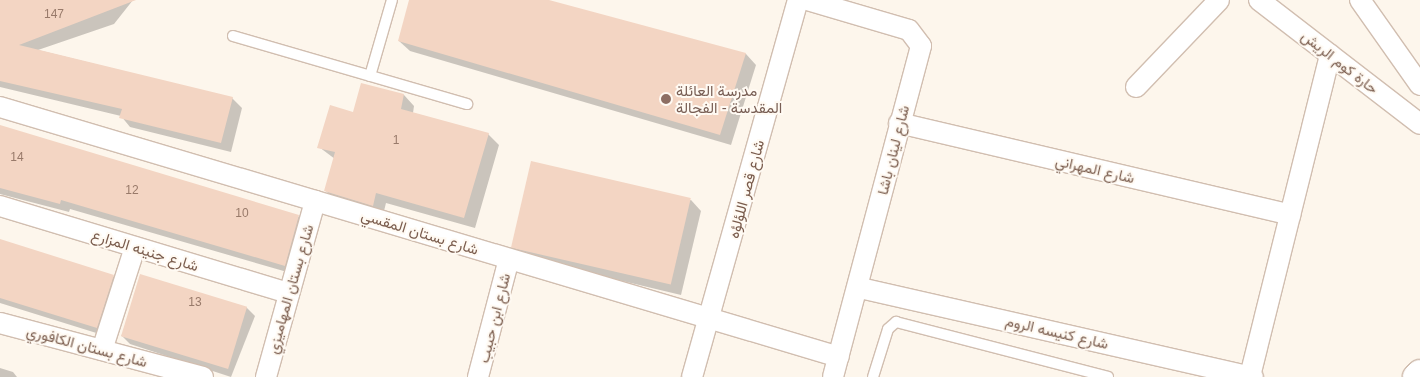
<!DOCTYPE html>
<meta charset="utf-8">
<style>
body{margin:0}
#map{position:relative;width:1420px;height:377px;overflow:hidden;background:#fdf6ec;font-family:Arial,Vazirmatn,sans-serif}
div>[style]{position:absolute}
.shadow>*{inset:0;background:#0003}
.building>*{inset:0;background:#f3d5c3;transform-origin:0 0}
.roads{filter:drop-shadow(1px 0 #d1beb0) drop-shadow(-1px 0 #d1beb0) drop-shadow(0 1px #d1beb0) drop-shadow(0 -1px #d1beb0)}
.lane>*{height:10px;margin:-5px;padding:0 5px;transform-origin:5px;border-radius:5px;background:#fff}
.street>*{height:20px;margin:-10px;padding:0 10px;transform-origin:10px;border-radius:10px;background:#fff}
.secondary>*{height:28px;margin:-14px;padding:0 14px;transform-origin:14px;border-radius:14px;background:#fff}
.dots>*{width:14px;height:14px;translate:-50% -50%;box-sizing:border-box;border:2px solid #fffaf3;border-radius:50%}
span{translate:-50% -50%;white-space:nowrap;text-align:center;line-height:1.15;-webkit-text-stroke:4px #fffaf3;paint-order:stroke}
.number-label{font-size:12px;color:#987a6a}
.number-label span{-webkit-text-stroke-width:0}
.street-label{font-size:15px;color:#7a5c4d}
.education-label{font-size:15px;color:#785e54}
.left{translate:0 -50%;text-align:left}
</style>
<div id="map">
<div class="shadow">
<div style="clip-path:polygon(0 0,133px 0,114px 24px,38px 50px,232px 98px,242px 108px,231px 152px,130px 127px,121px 116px,0 87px)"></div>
<div style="clip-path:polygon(410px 0,544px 0,746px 54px,756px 65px,731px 145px,410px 51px,399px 41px)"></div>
<div style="clip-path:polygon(362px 84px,404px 95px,414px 106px,413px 113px,488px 134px,499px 145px,475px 228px,386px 203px,383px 215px,336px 202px,326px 191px,335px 159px,319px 147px,354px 113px)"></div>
<div style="clip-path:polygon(0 126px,298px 216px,307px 225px,294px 274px,70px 209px,69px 212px,0 194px)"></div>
<div style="clip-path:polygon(691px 200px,701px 211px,681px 295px,522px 257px,512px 246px)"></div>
<div style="clip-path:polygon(0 240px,113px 276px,122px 285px,106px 336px,0 303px)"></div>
<div style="clip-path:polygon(246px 307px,255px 316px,231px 377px,130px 344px,121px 335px)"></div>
<div style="clip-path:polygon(0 368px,13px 372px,17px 377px,0 377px)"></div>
</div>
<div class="building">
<div style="clip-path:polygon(0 0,136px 0,19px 45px,233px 97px,221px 143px,119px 118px,122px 109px,0 81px)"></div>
<div style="clip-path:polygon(409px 0,549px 0,746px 53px,720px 135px,398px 41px)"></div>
<div style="clip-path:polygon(361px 83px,404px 94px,401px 109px,489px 133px,464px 218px,376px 193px,373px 206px,324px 191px,335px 152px,317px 148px,330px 105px,353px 112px)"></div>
<div style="clip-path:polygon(0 125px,299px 215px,285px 266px,61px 200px,60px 204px,0 188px)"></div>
<div style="left:531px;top:161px;width:164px;height:89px;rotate:13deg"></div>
<div style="clip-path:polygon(0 239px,114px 275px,97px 328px,0 298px)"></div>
<div style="left:140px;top:274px;width:112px;height:65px;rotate:17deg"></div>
</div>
<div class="roads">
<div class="lane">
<div style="left:233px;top:36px;width:244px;rotate:16.2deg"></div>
<div style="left:370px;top:76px;width:79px;rotate:-73.9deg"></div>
<div style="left:873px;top:377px;width:50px;rotate:-72.6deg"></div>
<div style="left:888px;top:329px;width:11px;rotate:-41deg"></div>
<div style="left:896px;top:322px;width:219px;rotate:14.5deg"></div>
</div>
<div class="street">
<div style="left:807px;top:0;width:106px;rotate:16.4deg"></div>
<div style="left:909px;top:30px;width:20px;rotate:53deg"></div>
<div style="left:921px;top:46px;width:342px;rotate:104.9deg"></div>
<div style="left:1259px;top:0;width:203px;rotate:37.6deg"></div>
<div style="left:1360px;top:0;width:104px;rotate:54.8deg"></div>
<div style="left:1136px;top:87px;width:120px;rotate:-46.3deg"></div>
<div style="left:0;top:107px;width:875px;rotate:16.59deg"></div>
<div style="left:899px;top:123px;width:402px;rotate:13.2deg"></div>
<div style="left:0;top:206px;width:302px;rotate:16.8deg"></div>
<div style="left:860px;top:288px;width:403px;rotate:12.8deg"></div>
<div style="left:0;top:323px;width:210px;rotate:14.9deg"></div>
<div style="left:102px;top:350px;width:108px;rotate:-72.2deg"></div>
<div style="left:1250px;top:376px;width:331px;rotate:-76deg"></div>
<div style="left:266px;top:377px;width:183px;rotate:-74.4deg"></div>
<div style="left:478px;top:377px;width:122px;rotate:-75.3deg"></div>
<div style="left:692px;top:377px;width:392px;rotate:-74.3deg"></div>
</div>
<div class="secondary">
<div style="left:1417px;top:377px;width:4px;rotate:-45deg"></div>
</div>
</div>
<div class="dots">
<div style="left:666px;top:99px;background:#8d6e63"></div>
</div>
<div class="number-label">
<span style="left:54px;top:15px">147</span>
<span style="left:396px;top:141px">1</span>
<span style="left:17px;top:158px">14</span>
<span style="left:132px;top:191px">12</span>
<span style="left:242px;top:214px">10</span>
<span style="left:195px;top:303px">13</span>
</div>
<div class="street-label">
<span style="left:1340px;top:62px;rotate:38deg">حارة كوم الريش</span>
<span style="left:893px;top:150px;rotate:-76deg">شارع لينان باشا</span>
<span style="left:1095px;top:169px;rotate:13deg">شارع المهراني</span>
<span style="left:746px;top:189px;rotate:-75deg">شارع قصر اللؤلؤه</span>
<span style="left:420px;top:232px;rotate:17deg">شارع بستان المقسي</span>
<span style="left:145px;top:250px;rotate:17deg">شارع جنينه المزارع</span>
<span style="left:290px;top:289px;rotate:-74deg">شارع بستان المهاميزي</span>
<span style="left:494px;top:318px;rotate:-76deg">شارع ابن حبيب</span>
<span style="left:1057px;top:332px;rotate:13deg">شارع كنيسه الروم</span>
<span style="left:87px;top:346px;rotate:15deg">شارع بستان الكافوري</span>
</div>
<div class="education-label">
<span class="left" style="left:676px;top:99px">مدرسة العائلة<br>المقدسة - الفجالة</span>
</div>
</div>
